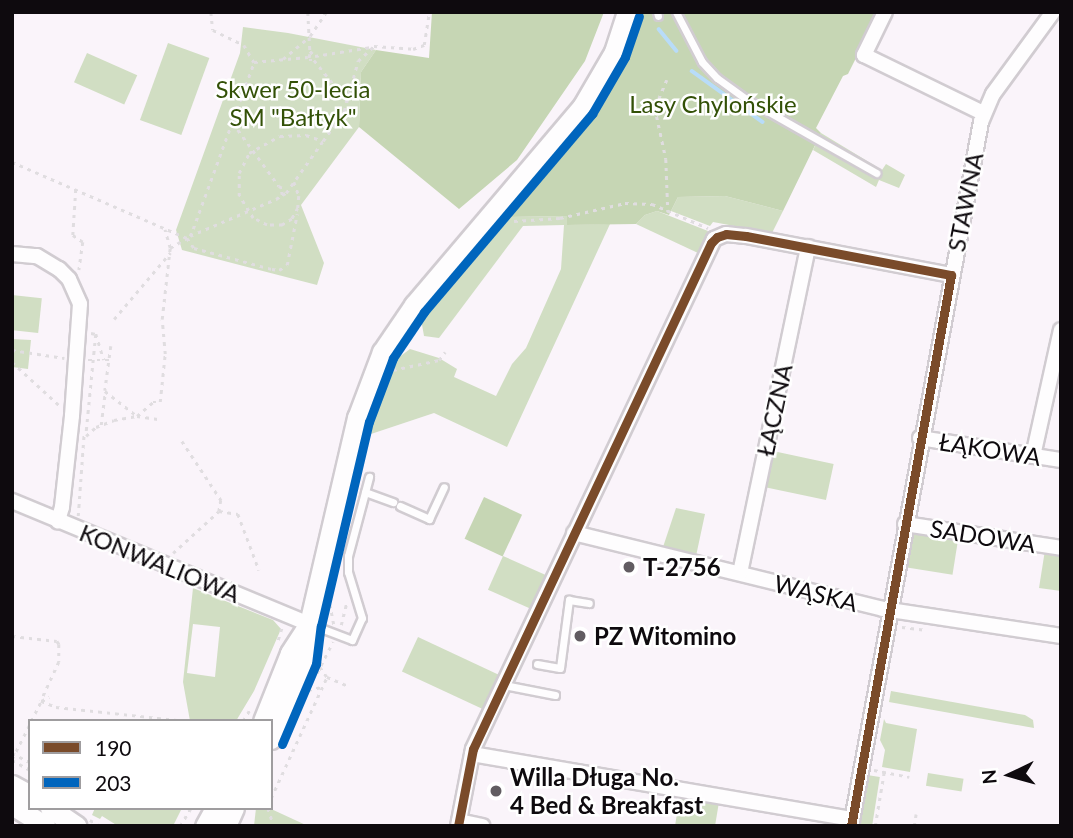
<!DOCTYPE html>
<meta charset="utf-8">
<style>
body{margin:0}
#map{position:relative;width:1073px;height:838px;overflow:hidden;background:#faf4fa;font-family:Lato,sans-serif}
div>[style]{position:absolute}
.green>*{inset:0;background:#d1dec3;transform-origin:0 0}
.forest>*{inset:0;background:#c6d6b4;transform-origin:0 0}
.stream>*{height:3.5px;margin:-1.75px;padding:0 1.75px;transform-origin:1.75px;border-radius:1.75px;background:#b8dcf9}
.path>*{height:2.5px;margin-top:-1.25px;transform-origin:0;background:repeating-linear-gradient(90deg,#e0dde0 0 3.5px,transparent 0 8.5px)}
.roads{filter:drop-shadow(2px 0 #d1ccd1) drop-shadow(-2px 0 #d1ccd1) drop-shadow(0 2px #d1ccd1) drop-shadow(0 -2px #d1ccd1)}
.service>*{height:7px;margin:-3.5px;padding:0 3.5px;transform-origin:3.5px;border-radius:3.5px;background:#fefdfe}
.minor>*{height:14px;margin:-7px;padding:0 7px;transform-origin:7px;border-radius:7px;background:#fefdfe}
.secondary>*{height:19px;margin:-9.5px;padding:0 9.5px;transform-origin:9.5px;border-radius:9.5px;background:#fefdfe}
.bus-1>*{height:9px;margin:-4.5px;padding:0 4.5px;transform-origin:4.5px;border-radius:4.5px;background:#7a4b2a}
.bus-2>*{height:9px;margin:-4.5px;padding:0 4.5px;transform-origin:4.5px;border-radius:4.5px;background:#0065bd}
.dots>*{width:19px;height:19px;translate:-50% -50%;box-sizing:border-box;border:4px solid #fff;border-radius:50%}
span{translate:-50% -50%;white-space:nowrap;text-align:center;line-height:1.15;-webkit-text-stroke:5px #fff;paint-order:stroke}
.park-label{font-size:24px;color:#335107}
.street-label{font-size:24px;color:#0e0a0e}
.poi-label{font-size:24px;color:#0e0a0e;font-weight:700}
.left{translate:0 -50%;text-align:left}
.frame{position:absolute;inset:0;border:14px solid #0e0a0e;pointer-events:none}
.legend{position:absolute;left:28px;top:719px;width:245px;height:91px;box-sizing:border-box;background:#fff;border:2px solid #9f9d9f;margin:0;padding:9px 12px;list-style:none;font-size:21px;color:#0e0a0e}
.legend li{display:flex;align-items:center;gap:14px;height:35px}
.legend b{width:35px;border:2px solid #9f9d9f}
.north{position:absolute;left:975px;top:740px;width:70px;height:70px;-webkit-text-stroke:5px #fff;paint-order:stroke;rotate:265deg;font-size:19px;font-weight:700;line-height:28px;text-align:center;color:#0e0a0e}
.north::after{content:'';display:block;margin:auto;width:24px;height:32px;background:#0e0a0e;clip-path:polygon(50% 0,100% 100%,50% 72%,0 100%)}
</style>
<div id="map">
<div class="green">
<div style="clip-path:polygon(243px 27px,288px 33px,376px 50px,361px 72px,359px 127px,301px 205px,324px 263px,317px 285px,182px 250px,176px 230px,240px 53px)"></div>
<div style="left:168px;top:43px;width:44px;height:82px;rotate:20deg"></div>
<div style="left:87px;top:53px;width:55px;height:32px;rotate:24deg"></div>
<div style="clip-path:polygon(821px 133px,882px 170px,886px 164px,905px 175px,899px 188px,879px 180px,876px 187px,813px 150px)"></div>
<div style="clip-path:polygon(725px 196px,783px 211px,772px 233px,713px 222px,710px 226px,671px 211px,678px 197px)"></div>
<div style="clip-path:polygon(657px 211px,708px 231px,698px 253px,636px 224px,645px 215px)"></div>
<div style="clip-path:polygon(567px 216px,567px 225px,610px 224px,507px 447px,434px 413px,365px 436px,394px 361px,410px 349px,439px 358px,457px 369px,454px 377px,496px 396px,512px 364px,526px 348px,561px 269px,564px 225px,523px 226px,439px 338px,424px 336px,421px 319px,431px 302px,505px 217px)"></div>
<div style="left:12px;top:295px;width:30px;height:35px;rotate:6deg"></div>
<div style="clip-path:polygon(12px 339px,31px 340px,28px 369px,12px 367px)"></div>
<div style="left:773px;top:451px;width:62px;height:37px;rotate:12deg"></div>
<div style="clip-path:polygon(676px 508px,705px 514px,696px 556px,663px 547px)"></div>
<div style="left:913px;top:530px;width:46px;height:38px;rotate:9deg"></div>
<div style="clip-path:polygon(1045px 550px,1061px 552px,1061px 591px,1039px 588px)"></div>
<div style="left:503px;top:556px;width:48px;height:37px;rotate:24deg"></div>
<div style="clip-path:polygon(evenodd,193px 588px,273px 620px,281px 629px,254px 691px,236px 721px,190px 721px,183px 682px,193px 588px,193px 624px,220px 627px,215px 677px,187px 673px,193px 624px)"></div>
<div style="left:418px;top:637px;width:92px;height:38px;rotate:25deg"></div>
<div style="clip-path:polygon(891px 691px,1025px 715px,1033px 720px,1034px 728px,889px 702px)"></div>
<div style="clip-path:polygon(884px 719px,886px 723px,917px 729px,910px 772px,882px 767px,885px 750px,880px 740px)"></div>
<div style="left:928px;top:773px;width:36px;height:13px;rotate:9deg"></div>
<div style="left:867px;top:775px;width:13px;height:52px;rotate:9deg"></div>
<div style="clip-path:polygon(680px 795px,719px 802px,715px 826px,675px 826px)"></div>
<div style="clip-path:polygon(95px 808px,182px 808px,173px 826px,118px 826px,102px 816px,100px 819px,92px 815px)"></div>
<div style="clip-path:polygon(256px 808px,269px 808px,308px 826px,254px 826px)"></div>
</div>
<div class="forest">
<div style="clip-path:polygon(432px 12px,604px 12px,585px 61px,517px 160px,459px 209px,359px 127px,361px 72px,376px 50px,429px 58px)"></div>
<div style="clip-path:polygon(637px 12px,879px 12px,848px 74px,843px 76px,816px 128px,821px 133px,783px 211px,725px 196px,678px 197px,669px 215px,657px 211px,645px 215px,636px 224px,567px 225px,567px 216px,505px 217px,601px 95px,621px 60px)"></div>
<div style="left:484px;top:497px;width:42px;height:46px;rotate:25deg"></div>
</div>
<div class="stream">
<div style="left:659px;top:29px;width:28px;rotate:51deg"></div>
<div style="left:692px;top:71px;width:87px;rotate:35.7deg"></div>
</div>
<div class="path">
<div style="left:211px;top:12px;width:18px;rotate:84deg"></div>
<div style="left:213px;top:30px;width:34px;rotate:26deg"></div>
<div style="left:244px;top:45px;width:20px;rotate:60deg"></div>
<div style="left:308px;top:12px;width:39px;rotate:87deg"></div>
<div style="left:310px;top:51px;width:7px;rotate:45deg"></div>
<div style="left:310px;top:54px;width:6px;rotate:99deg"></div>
<div style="left:309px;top:60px;width:5px"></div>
<div style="left:314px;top:60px;width:53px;rotate:51.2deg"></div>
<div style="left:315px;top:56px;width:57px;rotate:-9.1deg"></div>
<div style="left:283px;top:59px;width:35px;rotate:-40deg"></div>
<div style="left:310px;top:36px;width:29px;rotate:-56deg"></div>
<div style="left:667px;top:80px;width:30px;rotate:113deg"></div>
<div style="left:655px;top:108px;width:52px;rotate:77.8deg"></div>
<div style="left:666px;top:159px;width:53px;rotate:87.8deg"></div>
<div style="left:233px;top:123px;width:78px;rotate:53.9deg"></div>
<div style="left:279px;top:186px;width:8px;rotate:30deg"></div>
<div style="left:12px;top:162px;width:191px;rotate:23.5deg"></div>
<div style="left:187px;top:238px;width:12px;rotate:55deg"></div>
<div style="left:194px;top:248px;width:81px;rotate:15.1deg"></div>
<div style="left:272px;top:269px;width:7px;rotate:8deg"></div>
<div style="left:279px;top:270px;width:9px;rotate:-32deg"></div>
<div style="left:287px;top:265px;width:52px;rotate:-78.9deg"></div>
<div style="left:294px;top:182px;width:15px;rotate:70deg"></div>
<div style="left:299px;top:196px;width:12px;rotate:95deg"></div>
<div style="left:298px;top:208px;width:13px;rotate:119deg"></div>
<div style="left:292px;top:219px;width:12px;rotate:149deg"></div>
<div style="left:282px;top:225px;width:15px;rotate:180deg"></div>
<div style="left:267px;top:225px;width:16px;rotate:-153deg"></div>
<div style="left:253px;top:218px;width:26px;rotate:-122deg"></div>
<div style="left:239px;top:196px;width:23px;rotate:-90deg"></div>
<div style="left:239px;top:173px;width:22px;rotate:-63deg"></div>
<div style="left:249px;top:153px;width:35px;rotate:-29deg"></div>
<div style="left:280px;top:136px;width:26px;rotate:-2deg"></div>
<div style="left:306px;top:135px;width:18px;rotate:19deg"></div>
<div style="left:323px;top:141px;width:37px;rotate:-55deg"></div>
<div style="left:344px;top:111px;width:52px;rotate:-74.4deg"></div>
<div style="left:358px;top:61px;width:22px;rotate:-43deg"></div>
<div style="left:374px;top:46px;width:39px;rotate:4deg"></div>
<div style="left:413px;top:49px;width:12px;rotate:-20deg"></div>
<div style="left:424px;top:45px;width:33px;rotate:-81deg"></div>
<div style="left:76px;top:189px;width:46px;rotate:93.7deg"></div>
<div style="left:73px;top:235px;width:12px;rotate:35deg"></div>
<div style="left:83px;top:242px;width:28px;rotate:98deg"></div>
<div style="left:282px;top:195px;width:4px;rotate:-27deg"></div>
<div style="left:286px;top:193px;width:64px;rotate:-54.6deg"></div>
<div style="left:514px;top:221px;width:46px;rotate:-3.7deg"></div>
<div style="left:560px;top:218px;width:67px;rotate:-13deg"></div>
<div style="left:625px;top:203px;width:27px;rotate:2deg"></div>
<div style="left:652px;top:204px;width:61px;rotate:23.2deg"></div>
<div style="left:190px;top:236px;width:94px;rotate:-23.3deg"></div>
<div style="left:276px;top:199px;width:7px;rotate:-34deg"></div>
<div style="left:282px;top:195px;width:6px;rotate:-99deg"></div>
<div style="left:170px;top:248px;width:23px;rotate:-31deg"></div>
<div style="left:190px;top:236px;width:8px;rotate:-67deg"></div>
<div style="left:193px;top:229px;width:178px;rotate:-69.9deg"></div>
<div style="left:254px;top:62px;width:54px;rotate:-5.3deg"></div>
<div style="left:114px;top:319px;width:87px;rotate:-49.7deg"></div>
<div style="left:91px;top:333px;width:5px;rotate:11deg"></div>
<div style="left:96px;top:334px;width:102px;rotate:95.6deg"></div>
<div style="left:86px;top:436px;width:13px;rotate:-42deg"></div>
<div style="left:96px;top:427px;width:19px;rotate:-21deg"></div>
<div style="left:114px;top:420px;width:23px;rotate:-10deg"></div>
<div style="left:137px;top:416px;width:21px;rotate:8deg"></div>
<div style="left:96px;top:334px;width:27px;rotate:73deg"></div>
<div style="left:111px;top:346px;width:45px;rotate:97.6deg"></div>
<div style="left:105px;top:391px;width:41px;rotate:38deg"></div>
<div style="left:137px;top:416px;width:21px;rotate:-41deg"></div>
<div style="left:153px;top:402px;width:7px"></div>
<div style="left:160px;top:402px;width:48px;rotate:-84.1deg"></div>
<div style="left:165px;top:354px;width:35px;rotate:-95deg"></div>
<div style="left:162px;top:319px;width:71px;rotate:-83.6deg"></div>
<div style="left:170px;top:248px;width:19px;rotate:-106deg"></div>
<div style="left:12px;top:350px;width:53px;rotate:8.7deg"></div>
<div style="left:88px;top:360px;width:21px"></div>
<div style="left:12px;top:362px;width:64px;rotate:42.5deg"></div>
<div style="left:393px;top:370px;width:47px;rotate:-12.3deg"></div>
<div style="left:439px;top:360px;width:10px;rotate:-53deg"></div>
<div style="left:101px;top:425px;width:34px;rotate:-83deg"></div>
<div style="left:182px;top:441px;width:71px;rotate:56.5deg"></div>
<div style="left:221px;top:500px;width:11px;rotate:100deg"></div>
<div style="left:78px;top:516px;width:83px;rotate:-85.9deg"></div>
<div style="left:173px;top:553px;width:62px;rotate:-42.4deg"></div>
<div style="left:219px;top:511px;width:19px;rotate:9deg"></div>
<div style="left:238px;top:514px;width:60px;rotate:69.4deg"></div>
<div style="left:330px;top:604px;width:21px;rotate:79deg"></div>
<div style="left:341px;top:625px;width:25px;rotate:-76deg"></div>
<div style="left:902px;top:627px;width:23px;rotate:7deg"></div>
<div style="left:12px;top:636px;width:45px;rotate:6.3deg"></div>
<div style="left:57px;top:641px;width:4px;rotate:56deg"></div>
<div style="left:59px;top:644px;width:18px;rotate:90deg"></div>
<div style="left:59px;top:662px;width:43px;rotate:114.8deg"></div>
<div style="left:278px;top:640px;width:14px;rotate:-73deg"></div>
<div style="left:320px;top:667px;width:12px;rotate:55deg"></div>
<div style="left:327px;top:677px;width:21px;rotate:23deg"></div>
<div style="left:317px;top:673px;width:35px;rotate:-63deg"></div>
<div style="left:308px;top:690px;width:14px;rotate:-12deg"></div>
<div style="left:41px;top:701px;width:9px;rotate:-27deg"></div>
<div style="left:31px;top:721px;width:22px;rotate:-63deg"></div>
<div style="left:41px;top:701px;width:16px;rotate:22deg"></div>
<div style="left:56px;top:707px;width:133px;rotate:6.1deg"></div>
<div style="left:243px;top:721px;width:12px;rotate:-59deg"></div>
<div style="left:12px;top:753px;width:20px;rotate:27deg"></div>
<div style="left:12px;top:759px;width:39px;rotate:-63deg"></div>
<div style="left:12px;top:760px;width:21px;rotate:29deg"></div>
<div style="left:874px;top:770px;width:36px;rotate:11deg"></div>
<div style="left:271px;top:798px;width:133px;rotate:-65.2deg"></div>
<div style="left:268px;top:808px;width:19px;rotate:72deg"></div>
<div style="left:90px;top:820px;width:12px;rotate:31deg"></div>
<div style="left:180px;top:826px;width:21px;rotate:-59deg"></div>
<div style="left:875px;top:826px;width:55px;rotate:-80.5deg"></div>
<div style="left:914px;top:826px;width:12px;rotate:-81deg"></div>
</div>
<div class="roads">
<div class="service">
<div style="left:657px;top:12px;width:4px;rotate:76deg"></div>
<div style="left:676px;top:12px;width:56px;rotate:62.5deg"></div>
<div style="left:702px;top:62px;width:22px;rotate:47deg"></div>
<div style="left:717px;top:78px;width:36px;rotate:36deg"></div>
<div style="left:746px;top:99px;width:150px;rotate:29.6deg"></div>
<div style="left:365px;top:492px;width:30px;rotate:20deg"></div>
<div style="left:400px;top:506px;width:32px;rotate:24deg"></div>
<div style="left:429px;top:519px;width:35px;rotate:-65deg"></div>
<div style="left:310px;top:624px;width:45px;rotate:20.9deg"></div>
<div style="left:352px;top:640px;width:24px;rotate:-66deg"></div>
<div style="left:362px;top:618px;width:48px;rotate:-106.9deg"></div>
<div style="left:348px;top:572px;width:16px;rotate:-90deg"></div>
<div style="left:348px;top:556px;width:82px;rotate:-75.1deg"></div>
<div style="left:537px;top:664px;width:23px;rotate:10deg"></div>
<div style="left:560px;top:668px;width:69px;rotate:-82.5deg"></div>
<div style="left:569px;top:600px;width:20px;rotate:9deg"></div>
<div style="left:504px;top:685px;width:52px;rotate:11.1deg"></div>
</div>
<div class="minor">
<div style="left:885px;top:12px;width:48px;rotate:116deg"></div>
<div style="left:864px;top:55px;width:132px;rotate:26deg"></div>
<div style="left:12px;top:254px;width:25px;rotate:5deg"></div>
<div style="left:37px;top:256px;width:26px;rotate:31deg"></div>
<div style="left:59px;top:269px;width:14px;rotate:45deg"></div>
<div style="left:69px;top:279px;width:27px;rotate:66deg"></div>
<div style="left:80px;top:304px;width:112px;rotate:94.1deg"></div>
<div style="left:72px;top:416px;width:92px;rotate:96.3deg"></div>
<div style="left:62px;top:507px;width:15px;rotate:106deg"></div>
<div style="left:920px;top:438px;width:143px;rotate:8.9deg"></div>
<div style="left:1033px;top:456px;width:129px;rotate:-77.5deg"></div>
<div style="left:12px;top:501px;width:321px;rotate:22.5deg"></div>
<div style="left:905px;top:524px;width:158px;rotate:8.7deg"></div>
<div style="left:574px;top:533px;width:318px;rotate:13.8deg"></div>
<div style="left:883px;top:609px;width:180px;rotate:8.6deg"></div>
<div style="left:740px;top:573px;width:333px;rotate:-78.2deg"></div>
<div style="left:472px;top:754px;width:386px;rotate:9.7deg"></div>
<div style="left:459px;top:821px;width:24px;rotate:12deg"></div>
<div style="left:458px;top:826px;width:78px;rotate:-79deg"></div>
<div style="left:473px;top:749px;width:564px;rotate:-64.71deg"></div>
<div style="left:714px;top:239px;width:13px;rotate:-23deg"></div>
<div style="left:726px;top:234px;width:20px;rotate:6deg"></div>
<div style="left:746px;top:236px;width:209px;rotate:10.8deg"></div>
<div style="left:851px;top:826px;width:716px;rotate:-79.54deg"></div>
<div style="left:981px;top:122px;width:30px;rotate:-67deg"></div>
<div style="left:993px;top:94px;width:102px;rotate:-53.8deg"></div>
</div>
<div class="secondary">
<div style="left:263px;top:721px;width:73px;rotate:-68.3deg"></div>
<div style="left:290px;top:653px;width:31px;rotate:-57deg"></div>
<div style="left:271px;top:739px;width:86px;rotate:-67.3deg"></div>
<div style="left:304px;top:660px;width:36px;rotate:-82deg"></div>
<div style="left:309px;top:624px;width:212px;rotate:-76.9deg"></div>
<div style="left:357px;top:418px;width:71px;rotate:-69.3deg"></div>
<div style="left:382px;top:352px;width:57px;rotate:-55.8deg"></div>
<div style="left:414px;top:305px;width:260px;rotate:-49.7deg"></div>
<div style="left:582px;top:107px;width:64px;rotate:-59.8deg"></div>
<div style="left:614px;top:52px;width:42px;rotate:-72deg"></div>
<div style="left:12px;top:785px;width:21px;rotate:29deg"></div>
<div style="left:12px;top:805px;width:39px;rotate:32deg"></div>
<div style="left:50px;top:808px;width:32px;rotate:34deg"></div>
<div style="left:205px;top:826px;width:21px;rotate:-61deg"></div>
<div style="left:226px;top:826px;width:20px;rotate:-66deg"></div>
</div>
</div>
<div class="bus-1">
<div style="left:717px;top:237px;width:9px;rotate:-18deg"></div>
<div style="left:726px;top:234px;width:20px;rotate:6deg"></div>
<div style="left:746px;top:236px;width:209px;rotate:10.8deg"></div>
<div style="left:458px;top:826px;width:78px;rotate:-79deg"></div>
<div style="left:473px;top:749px;width:559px;rotate:-64.81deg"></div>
<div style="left:711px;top:243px;width:8px;rotate:-45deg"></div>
<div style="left:851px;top:826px;width:560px;rotate:-79.71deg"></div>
</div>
<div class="bus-2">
<div style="left:282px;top:744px;width:87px;rotate:-67deg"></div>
<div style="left:316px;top:664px;width:38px;rotate:-83deg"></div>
<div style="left:321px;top:626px;width:210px;rotate:-76.8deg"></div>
<div style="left:369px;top:422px;width:68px;rotate:-69.4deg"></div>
<div style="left:393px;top:358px;width:55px;rotate:-56deg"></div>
<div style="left:424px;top:312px;width:260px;rotate:-49.7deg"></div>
<div style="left:592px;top:114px;width:66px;rotate:-59.9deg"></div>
<div style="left:625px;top:57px;width:43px;rotate:-71.1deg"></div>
</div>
<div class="dots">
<div style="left:629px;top:567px;background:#615c61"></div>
<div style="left:580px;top:636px;background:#615c61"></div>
<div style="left:496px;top:791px;background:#615c61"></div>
</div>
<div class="park-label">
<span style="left:293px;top:103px">Skwer 50-lecia<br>SM "Bałtyk"</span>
<span style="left:713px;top:104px">Lasy Chylońskie</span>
</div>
<div class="street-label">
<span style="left:965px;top:202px;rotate:-79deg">STAWNA</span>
<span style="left:774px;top:410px;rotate:-78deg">ŁĄCZNA</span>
<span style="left:990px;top:449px;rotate:9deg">ŁĄKOWA</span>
<span style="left:983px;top:536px;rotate:9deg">SADOWA</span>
<span style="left:160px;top:563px;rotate:22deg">KONWALIOWA</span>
<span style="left:816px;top:593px;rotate:14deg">WĄSKA</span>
</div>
<div class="poi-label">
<span class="left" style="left:643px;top:567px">T-2756</span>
<span class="left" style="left:594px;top:636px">PZ Witomino</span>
<span class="left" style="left:510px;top:791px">Willa Długa No.<br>4 Bed &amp; Breakfast</span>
</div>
<div class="frame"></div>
<ul class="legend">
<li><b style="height:9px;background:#7a4b2a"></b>190</li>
<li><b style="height:9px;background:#0065bd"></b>203</li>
</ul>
<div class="north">N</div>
</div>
